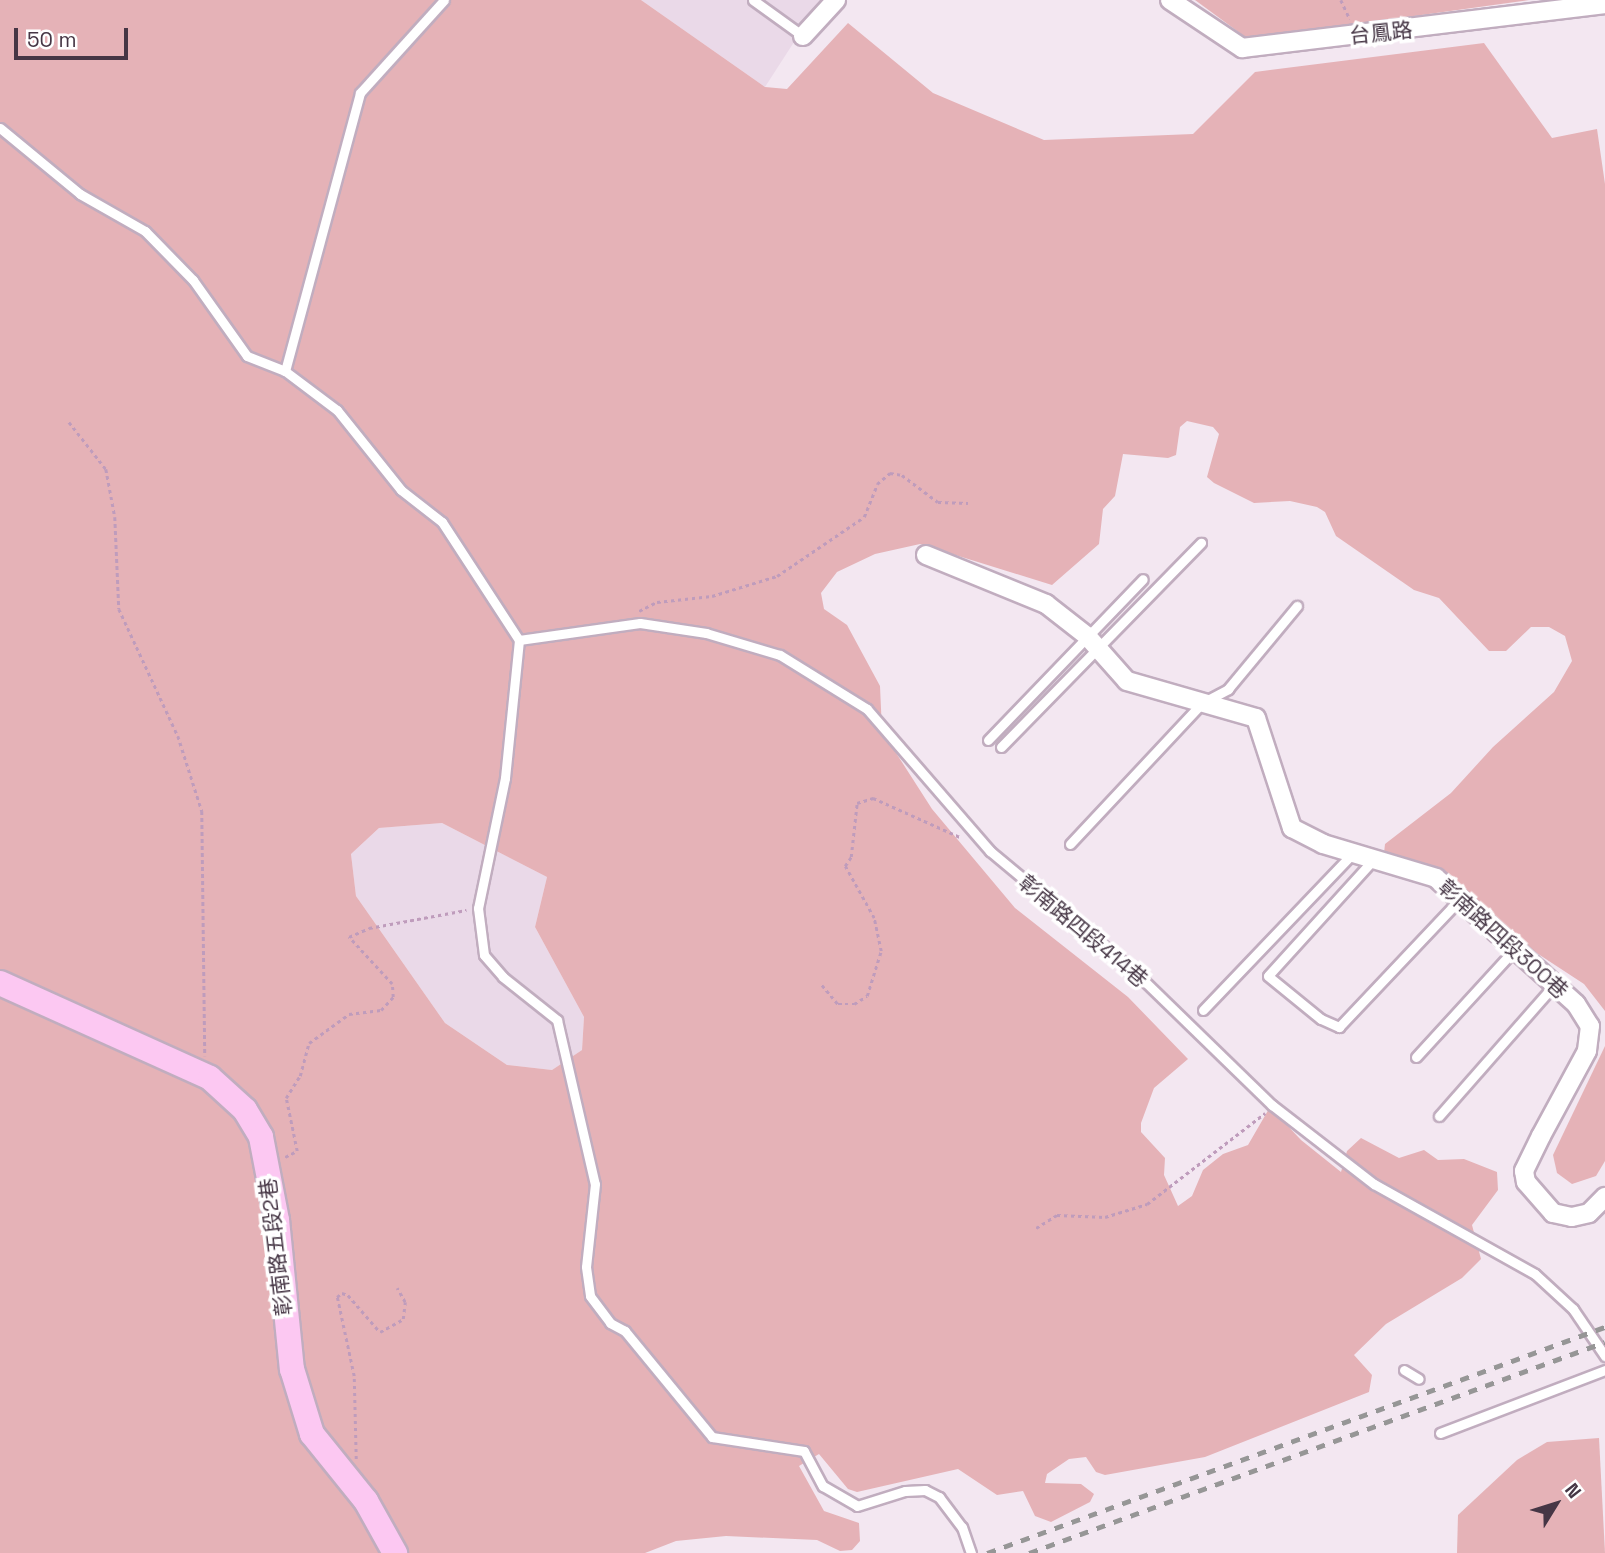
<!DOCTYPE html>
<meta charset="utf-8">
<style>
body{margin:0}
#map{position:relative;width:1605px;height:1553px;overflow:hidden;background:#f3e7f1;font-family:"Space Grotesk","Noto Sans TC",sans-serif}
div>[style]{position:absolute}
.residential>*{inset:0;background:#ead9e8}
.green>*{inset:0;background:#e5b2b7}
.path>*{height:2.5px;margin-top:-1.25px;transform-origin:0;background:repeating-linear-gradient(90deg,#bf9cbc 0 3.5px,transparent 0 7px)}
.roads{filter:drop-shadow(2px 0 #c1adbf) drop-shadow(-2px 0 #c1adbf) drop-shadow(0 2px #c1adbf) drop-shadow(0 -2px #c1adbf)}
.lane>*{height:9px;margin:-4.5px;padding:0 4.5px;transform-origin:4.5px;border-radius:4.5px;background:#fff}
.street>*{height:18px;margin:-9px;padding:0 9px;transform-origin:9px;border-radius:9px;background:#fff}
.secondary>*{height:24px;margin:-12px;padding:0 12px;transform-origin:12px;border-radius:12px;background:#fcc8f2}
.rail>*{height:4.5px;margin-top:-2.25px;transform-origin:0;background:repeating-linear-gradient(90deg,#969696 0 9px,transparent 0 18px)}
span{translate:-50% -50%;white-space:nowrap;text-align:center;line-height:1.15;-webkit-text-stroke:7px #fff;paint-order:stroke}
.street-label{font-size:21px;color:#463645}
.north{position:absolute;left:1521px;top:1469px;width:70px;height:70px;-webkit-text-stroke:5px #fff;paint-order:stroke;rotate:52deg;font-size:19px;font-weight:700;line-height:28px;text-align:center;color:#463645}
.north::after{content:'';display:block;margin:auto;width:24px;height:32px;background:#463645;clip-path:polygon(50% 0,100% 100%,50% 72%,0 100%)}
.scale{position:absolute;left:14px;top:28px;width:114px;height:32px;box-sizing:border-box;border:4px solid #463645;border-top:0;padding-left:9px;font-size:21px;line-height:24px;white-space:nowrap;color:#463645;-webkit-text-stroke:5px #fff;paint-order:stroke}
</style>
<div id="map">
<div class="residential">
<div style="clip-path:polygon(641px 0,828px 0,805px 25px,765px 87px)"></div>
<div style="clip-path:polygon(442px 823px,547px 877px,535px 927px,584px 1017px,582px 1050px,552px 1070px,507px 1065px,445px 1023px,356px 896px,351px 854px,379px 828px)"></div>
</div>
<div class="green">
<div style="clip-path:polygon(evenodd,0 0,641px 0,765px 87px,787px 89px,848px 23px,933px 93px,1044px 140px,1193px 134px,1255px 72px,1484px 43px,1552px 138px,1597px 129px,1605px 184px,1605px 1011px,1584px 984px,1384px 853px,1385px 844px,1451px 793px,1493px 747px,1554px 692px,1572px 661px,1565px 636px,1549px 627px,1531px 627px,1506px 651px,1489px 651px,1439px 598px,1414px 590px,1336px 536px,1325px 512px,1317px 507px,1290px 501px,1254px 503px,1214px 483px,1207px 477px,1219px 434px,1213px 427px,1187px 421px,1180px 427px,1176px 455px,1168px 458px,1123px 454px,1115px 496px,1103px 509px,1099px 544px,1052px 585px,920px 544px,875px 554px,837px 572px,821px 593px,824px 609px,847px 625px,880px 686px,882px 731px,932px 809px,1015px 908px,1128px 997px,1188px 1059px,1154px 1088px,1141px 1123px,1141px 1132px,1165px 1158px,1164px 1175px,1178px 1206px,1192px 1196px,1203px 1170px,1223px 1154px,1248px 1145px,1270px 1107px,1301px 1140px,1341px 1172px,1347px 1151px,1361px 1138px,1399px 1158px,1424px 1150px,1438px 1160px,1464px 1159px,1497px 1172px,1498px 1190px,1472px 1225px,1481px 1259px,1462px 1278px,1386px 1324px,1354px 1355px,1372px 1375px,1369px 1392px,1205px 1457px,1105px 1475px,1096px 1472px,1086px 1457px,1069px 1459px,1047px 1474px,1045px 1483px,1081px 1484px,1094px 1494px,1090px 1502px,1051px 1522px,1035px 1516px,1023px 1491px,997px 1495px,958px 1469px,857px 1492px,848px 1489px,819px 1454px,799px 1466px,824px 1511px,859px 1523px,860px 1541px,852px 1550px,840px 1551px,817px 1540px,726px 1536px,676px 1541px,645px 1553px,0 1553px,0 0,442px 823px,547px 877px,535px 927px,584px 1017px,582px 1050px,552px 1070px,507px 1065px,445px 1023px,356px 896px,351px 854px,379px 828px,442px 823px)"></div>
<div style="clip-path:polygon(1195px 0,1529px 0,1248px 39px)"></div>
<div style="clip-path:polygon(1605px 1046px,1605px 1161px,1596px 1176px,1572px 1184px,1557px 1173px,1553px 1155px)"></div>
<div style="clip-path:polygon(1599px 1438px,1605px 1553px,1457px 1553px,1458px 1515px,1517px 1460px,1547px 1442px)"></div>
</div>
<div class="path">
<div style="left:1341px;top:0;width:21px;rotate:65deg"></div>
<div style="left:69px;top:422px;width:60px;rotate:51.8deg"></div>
<div style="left:106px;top:469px;width:49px;rotate:79.4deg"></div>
<div style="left:115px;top:517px;width:92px;rotate:87.5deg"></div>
<div style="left:119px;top:609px;width:140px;rotate:65.1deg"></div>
<div style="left:178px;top:736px;width:79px;rotate:72.3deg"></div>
<div style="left:202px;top:811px;width:245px;rotate:89.3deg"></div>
<div style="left:639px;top:611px;width:20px;rotate:-27deg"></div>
<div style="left:657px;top:602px;width:55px;rotate:-6.2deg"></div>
<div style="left:712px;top:596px;width:68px;rotate:-17.1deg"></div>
<div style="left:777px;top:576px;width:105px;rotate:-34.1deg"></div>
<div style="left:864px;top:517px;width:35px;rotate:-68deg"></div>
<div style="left:877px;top:484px;width:17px;rotate:-40deg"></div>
<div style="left:890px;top:473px;width:12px;rotate:9deg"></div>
<div style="left:902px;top:475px;width:45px;rotate:36.9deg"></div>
<div style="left:938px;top:502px;width:30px;rotate:2deg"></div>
<div style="left:822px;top:985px;width:25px;rotate:50deg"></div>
<div style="left:838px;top:1004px;width:16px"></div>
<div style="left:854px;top:1004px;width:15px;rotate:-32deg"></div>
<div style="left:867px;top:996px;width:47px;rotate:-72.7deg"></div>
<div style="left:881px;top:951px;width:34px;rotate:-102deg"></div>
<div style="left:874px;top:918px;width:60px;rotate:-119.1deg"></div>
<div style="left:845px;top:866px;width:11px;rotate:-56deg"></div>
<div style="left:851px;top:857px;width:54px;rotate:-83.7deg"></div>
<div style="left:857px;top:803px;width:17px;rotate:-17deg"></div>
<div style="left:873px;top:798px;width:95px;rotate:24.1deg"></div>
<div style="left:285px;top:1157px;width:13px;rotate:-27deg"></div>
<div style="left:297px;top:1151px;width:54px;rotate:-101.7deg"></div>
<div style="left:286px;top:1098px;width:26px;rotate:-58deg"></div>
<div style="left:300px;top:1076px;width:34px;rotate:-75deg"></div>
<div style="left:309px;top:1043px;width:49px;rotate:-35.9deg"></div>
<div style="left:349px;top:1014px;width:32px;rotate:-7deg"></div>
<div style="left:381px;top:1010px;width:18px;rotate:-47deg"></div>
<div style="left:393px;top:997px;width:13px;rotate:-94deg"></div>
<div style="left:392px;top:984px;width:64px;rotate:-132.5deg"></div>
<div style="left:349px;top:937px;width:22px;rotate:-24deg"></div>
<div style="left:369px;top:928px;width:99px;rotate:-10.5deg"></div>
<div style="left:1036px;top:1228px;width:25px;rotate:-32deg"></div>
<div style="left:1057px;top:1215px;width:48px;rotate:2.4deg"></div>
<div style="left:1105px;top:1217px;width:44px;rotate:-17.2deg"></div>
<div style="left:1147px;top:1204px;width:149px;rotate:-37.6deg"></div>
<div style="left:356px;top:1459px;width:83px;rotate:-91.4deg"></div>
<div style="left:354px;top:1376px;width:81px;rotate:-102.1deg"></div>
<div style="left:337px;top:1297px;width:6px;rotate:-39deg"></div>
<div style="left:342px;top:1293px;width:6px;rotate:18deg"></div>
<div style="left:348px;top:1295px;width:49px;rotate:49.1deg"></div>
<div style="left:380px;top:1332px;width:26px;rotate:-29deg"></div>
<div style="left:403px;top:1319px;width:17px;rotate:-83deg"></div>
<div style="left:405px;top:1302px;width:16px;rotate:-120deg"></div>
</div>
<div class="roads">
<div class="lane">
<div style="left:753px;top:0;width:62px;rotate:35.8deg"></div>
<div style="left:0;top:128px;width:104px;rotate:39.5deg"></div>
<div style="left:80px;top:194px;width:75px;rotate:29.6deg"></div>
<div style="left:145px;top:231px;width:69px;rotate:45.6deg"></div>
<div style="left:193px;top:280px;width:93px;rotate:54.6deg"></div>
<div style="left:247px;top:356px;width:41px;rotate:21.5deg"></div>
<div style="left:285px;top:371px;width:65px;rotate:36.9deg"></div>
<div style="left:337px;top:410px;width:102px;rotate:51.3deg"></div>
<div style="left:401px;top:490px;width:52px;rotate:38deg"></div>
<div style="left:442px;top:522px;width:141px;rotate:56.9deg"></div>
<div style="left:519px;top:640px;width:139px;rotate:95.8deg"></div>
<div style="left:505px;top:778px;width:133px;rotate:101.7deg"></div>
<div style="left:478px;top:908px;width:47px;rotate:82.7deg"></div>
<div style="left:484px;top:955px;width:29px;rotate:49deg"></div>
<div style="left:503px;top:977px;width:69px;rotate:38.5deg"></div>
<div style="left:557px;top:1020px;width:168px;rotate:77deg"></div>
<div style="left:595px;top:1184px;width:83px;rotate:96.2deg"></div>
<div style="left:586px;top:1267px;width:29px;rotate:82deg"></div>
<div style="left:590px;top:1296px;width:34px;rotate:53deg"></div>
<div style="left:610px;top:1323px;width:17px;rotate:28deg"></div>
<div style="left:625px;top:1331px;width:137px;rotate:50.6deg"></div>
<div style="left:712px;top:1437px;width:93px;rotate:8.7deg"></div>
<div style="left:804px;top:1451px;width:40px;rotate:62deg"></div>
<div style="left:823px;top:1486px;width:39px;rotate:30deg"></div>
<div style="left:857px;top:1506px;width:50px;rotate:-17.4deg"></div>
<div style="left:905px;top:1491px;width:20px;rotate:-3deg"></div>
<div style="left:925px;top:1490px;width:16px;rotate:27deg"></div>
<div style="left:939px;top:1497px;width:38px;rotate:53deg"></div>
<div style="left:962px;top:1527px;width:28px;rotate:71deg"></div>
<div style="left:285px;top:371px;width:288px;rotate:-74.9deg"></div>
<div style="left:360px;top:93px;width:125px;rotate:-47.9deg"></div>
<div style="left:519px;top:640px;width:122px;rotate:-8deg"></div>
<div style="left:640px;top:623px;width:67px;rotate:8.6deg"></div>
<div style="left:706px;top:633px;width:77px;rotate:16.6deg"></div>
<div style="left:780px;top:655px;width:102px;rotate:31.8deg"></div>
<div style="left:867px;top:709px;width:188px;rotate:49.1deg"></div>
<div style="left:990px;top:851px;width:186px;rotate:39.8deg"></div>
<div style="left:1133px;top:970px;width:194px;rotate:44.2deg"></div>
<div style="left:1272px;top:1105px;width:129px;rotate:37.8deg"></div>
<div style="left:1374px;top:1184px;width:184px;rotate:29.2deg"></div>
<div style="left:1535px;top:1274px;width:52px;rotate:42.6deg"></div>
<div style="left:1573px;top:1309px;width:57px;rotate:55.8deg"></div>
<div style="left:988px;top:740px;width:223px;rotate:-46.1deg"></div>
<div style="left:1001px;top:747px;width:286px;rotate:-45.6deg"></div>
<div style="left:1070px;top:844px;width:193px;rotate:-46.9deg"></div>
<div style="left:1202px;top:703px;width:30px;rotate:-28deg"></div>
<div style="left:1228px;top:689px;width:108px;rotate:-50.3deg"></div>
<div style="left:1373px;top:860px;width:156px;rotate:132.2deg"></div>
<div style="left:1268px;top:976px;width:68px;rotate:39.1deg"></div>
<div style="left:1321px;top:1019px;width:20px;rotate:24deg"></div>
<div style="left:1339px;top:1027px;width:176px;rotate:-46.6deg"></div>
<div style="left:1203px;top:1010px;width:217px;rotate:-46.3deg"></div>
<div style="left:1416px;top:1057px;width:147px;rotate:-47.5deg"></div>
<div style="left:1439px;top:1116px;width:176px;rotate:-48.7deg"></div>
<div style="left:1404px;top:1370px;width:17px;rotate:31deg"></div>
<div style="left:1440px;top:1433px;width:177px;rotate:-20.9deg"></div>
</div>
<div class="street">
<div style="left:1170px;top:0;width:87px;rotate:33.7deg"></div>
<div style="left:1242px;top:48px;width:366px;rotate:-6.9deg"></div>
<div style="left:803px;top:36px;width:49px;rotate:-47.5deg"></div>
<div style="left:926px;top:555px;width:130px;rotate:22.2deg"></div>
<div style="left:1046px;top:604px;width:52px;rotate:38deg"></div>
<div style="left:1087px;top:636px;width:60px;rotate:48.4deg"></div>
<div style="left:1127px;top:681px;width:134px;rotate:16deg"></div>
<div style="left:1256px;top:718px;width:116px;rotate:71.9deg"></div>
<div style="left:1292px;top:828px;width:35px;rotate:27deg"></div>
<div style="left:1323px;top:844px;width:118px;rotate:16.7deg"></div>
<div style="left:1436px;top:878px;width:188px;rotate:42deg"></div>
<div style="left:1576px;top:1004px;width:26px;rotate:58deg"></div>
<div style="left:1590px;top:1026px;width:25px;rotate:97deg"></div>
<div style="left:1587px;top:1051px;width:97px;rotate:118.4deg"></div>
<div style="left:1541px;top:1136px;width:39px;rotate:116deg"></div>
<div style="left:1524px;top:1171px;width:11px;rotate:80deg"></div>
<div style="left:1526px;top:1182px;width:41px;rotate:48.9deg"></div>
<div style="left:1553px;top:1213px;width:19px;rotate:12deg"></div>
<div style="left:1572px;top:1217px;width:17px;rotate:-13deg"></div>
<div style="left:1589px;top:1213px;width:23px;rotate:-45deg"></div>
</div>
<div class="secondary">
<div style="left:0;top:983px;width:230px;rotate:24.3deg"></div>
<div style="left:210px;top:1078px;width:47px;rotate:42.4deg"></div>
<div style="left:245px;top:1110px;width:31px;rotate:59deg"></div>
<div style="left:261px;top:1137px;width:85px;rotate:79.1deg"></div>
<div style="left:277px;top:1220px;width:150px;rotate:84.3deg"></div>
<div style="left:292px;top:1369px;width:68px;rotate:72.9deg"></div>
<div style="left:312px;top:1434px;width:86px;rotate:51.1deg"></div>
<div style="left:366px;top:1501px;width:60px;rotate:60.9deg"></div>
</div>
</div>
<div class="rail">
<div style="left:987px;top:1553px;width:658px;rotate:-20.09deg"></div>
<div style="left:1029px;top:1553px;width:613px;rotate:-20.12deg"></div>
</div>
<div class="street-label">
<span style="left:1381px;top:33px;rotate:-6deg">台鳳路</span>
<span style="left:1083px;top:931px;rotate:40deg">彰南路四段414巷</span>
<span style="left:1503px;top:939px;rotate:42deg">彰南路四段300巷</span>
<span style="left:276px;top:1247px;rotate:-97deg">彰南路五段2巷</span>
</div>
<div class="north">N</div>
<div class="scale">50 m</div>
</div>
